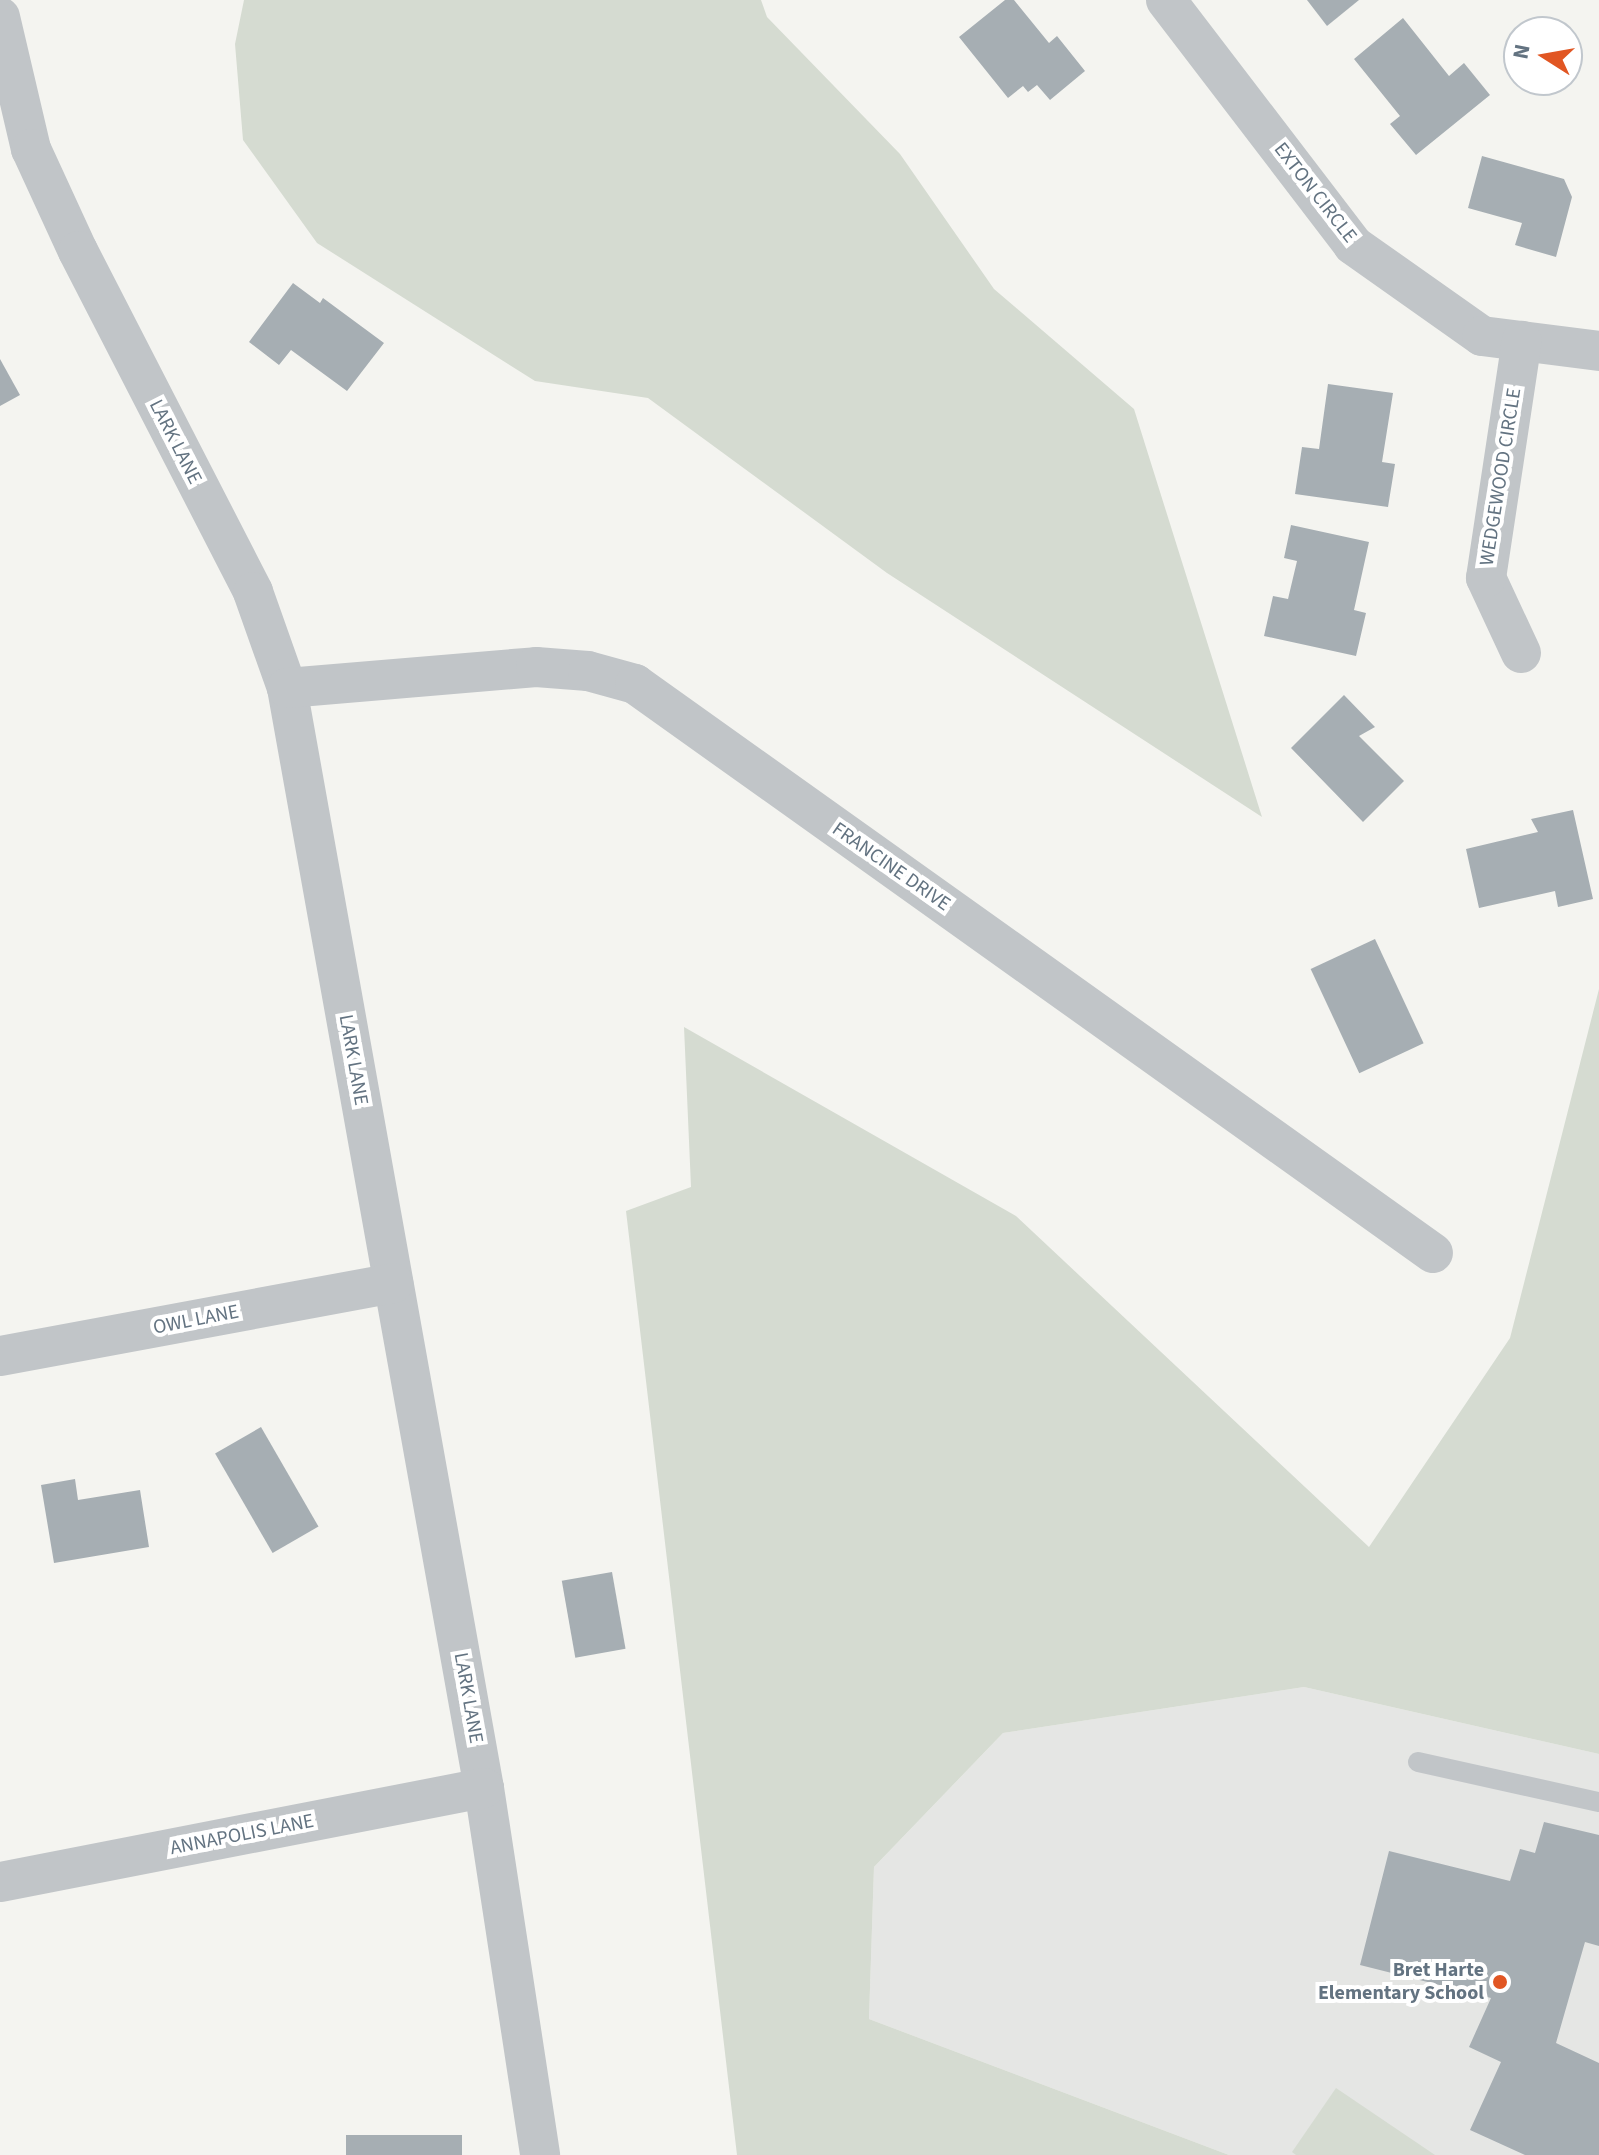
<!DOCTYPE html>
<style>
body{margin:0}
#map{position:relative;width:1599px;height:2155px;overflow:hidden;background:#f4f4f0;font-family:"Source Sans 3",sans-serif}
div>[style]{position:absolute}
.built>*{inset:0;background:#e5e6e4}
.green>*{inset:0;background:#d5dbd1}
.building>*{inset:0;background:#a6aeb3;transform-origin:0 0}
.lane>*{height:20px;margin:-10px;padding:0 10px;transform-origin:10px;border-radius:10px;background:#c1c5c8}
.street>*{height:40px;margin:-20px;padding:0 20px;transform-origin:20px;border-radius:20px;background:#c1c5c8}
.dots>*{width:22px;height:22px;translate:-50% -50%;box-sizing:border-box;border:4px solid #fff;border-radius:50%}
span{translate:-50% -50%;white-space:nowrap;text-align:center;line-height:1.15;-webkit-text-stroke:8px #fff;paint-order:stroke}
.street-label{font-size:20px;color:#637381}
.poi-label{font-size:20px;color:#637381;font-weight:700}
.right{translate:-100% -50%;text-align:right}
.north{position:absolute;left:1503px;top:16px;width:80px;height:80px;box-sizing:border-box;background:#fff;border:2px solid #c1c7cd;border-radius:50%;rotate:281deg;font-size:22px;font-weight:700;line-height:32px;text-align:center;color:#637381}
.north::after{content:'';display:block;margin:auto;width:28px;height:36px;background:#e15623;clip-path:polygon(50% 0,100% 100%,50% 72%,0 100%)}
</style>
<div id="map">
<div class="built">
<div style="clip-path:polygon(1304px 1687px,1599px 1754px,1599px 2155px,1229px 2155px,869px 2019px,874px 1867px,1003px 1733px)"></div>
</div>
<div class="green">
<div style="clip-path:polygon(244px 0,761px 0,767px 17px,900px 154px,994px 289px,1134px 409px,1262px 817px,887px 573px,648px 398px,535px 381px,317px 243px,243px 140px,235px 44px)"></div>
<div style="clip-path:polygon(1599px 989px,1599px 1754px,1304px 1687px,1003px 1733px,874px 1867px,869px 2019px,1229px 2155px,737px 2155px,626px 1211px,691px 1187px,684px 1027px,1016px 1216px,1369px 1547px,1510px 1338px)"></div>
<div style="clip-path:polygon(1336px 2088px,1435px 2155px,1296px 2155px,1292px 2152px)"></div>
</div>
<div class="building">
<div style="clip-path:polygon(1005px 0,1014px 0,1049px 43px,1057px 36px,1085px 71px,1050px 100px,1037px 85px,1028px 92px,1023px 86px,1008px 98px,959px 37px)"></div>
<div style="clip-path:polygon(1307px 0,1359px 0,1327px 26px)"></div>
<div style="clip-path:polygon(1403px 18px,1449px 76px,1464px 63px,1490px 95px,1416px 155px,1390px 124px,1400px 116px,1354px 59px)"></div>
<div style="clip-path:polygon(1482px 156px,1564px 179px,1572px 197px,1556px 257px,1515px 245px,1522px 223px,1468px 208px)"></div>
<div style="clip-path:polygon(293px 283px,320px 303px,323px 298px,384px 343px,347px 391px,291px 350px,279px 365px,249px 342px)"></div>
<div style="clip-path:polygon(0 359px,20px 395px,0 406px)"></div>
<div style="clip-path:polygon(1328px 384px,1393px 393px,1382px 462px,1395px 464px,1388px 507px,1295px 494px,1302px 447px,1319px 449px)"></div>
<div style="clip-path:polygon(1291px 525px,1369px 542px,1354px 610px,1366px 613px,1356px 656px,1264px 636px,1273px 596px,1288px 599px,1297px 561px,1284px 558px)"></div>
<div style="clip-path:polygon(1344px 695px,1375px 727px,1359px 736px,1404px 781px,1363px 822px,1291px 748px)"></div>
<div style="clip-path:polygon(1573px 810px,1593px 899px,1558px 907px,1555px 891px,1479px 908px,1466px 849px,1538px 832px,1531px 819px)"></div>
<div style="left:1375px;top:939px;width:115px;height:71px;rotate:65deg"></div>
<div style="left:261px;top:1427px;width:115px;height:53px;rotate:60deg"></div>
<div style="clip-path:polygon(75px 1479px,78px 1500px,140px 1490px,149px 1547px,54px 1563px,41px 1485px)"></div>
<div style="left:612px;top:1572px;width:78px;height:51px;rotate:80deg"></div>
<div style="clip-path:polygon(1544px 1822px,1599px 1835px,1599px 1946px,1585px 1942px,1556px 2043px,1599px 2063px,1599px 2155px,1525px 2155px,1470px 2130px,1501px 2062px,1469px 2047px,1491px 1998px,1360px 1965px,1389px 1851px,1510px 1881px,1520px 1849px,1535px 1853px)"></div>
<div style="left:346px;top:2135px;width:116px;height:20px"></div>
</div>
<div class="lane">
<div style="left:1418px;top:1762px;width:185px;rotate:12.5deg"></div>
</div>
<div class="street">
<div style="left:1166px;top:0;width:308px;rotate:52.6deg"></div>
<div style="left:1353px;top:245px;width:158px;rotate:35.2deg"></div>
<div style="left:1482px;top:336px;width:118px;rotate:7.3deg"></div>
<div style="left:0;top:17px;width:136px;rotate:76.8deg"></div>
<div style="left:31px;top:149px;width:112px;rotate:65.3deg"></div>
<div style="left:78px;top:251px;width:383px;rotate:62.8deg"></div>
<div style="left:253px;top:592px;width:102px;rotate:70.5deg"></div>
<div style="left:287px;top:688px;width:1118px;rotate:79.85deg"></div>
<div style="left:484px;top:1788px;width:371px;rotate:81.3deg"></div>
<div style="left:1521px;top:653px;width:83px;rotate:-115deg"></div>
<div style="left:1486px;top:578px;width:240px;rotate:-81.4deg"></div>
<div style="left:287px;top:688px;width:250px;rotate:-4.8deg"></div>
<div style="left:536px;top:667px;width:52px;rotate:4.4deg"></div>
<div style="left:588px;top:671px;width:49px;rotate:15.5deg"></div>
<div style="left:635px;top:684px;width:980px;rotate:35.49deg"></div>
<div style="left:0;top:1356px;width:400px;rotate:-10.5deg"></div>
<div style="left:0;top:1882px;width:493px;rotate:-11deg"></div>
</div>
<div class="dots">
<div style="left:1500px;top:1982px;background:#e15623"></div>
</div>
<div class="street-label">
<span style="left:1315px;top:193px;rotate:52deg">EXTON CIRCLE</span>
<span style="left:175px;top:442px;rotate:63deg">LARK LANE</span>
<span style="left:1501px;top:477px;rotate:-81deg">WEDGEWOOD CIRCLE</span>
<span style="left:891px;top:867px;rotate:35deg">FRANCINE DRIVE</span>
<span style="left:353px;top:1060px;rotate:80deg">LARK LANE</span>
<span style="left:196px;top:1320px;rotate:-11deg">OWL LANE</span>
<span style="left:468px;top:1698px;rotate:80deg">LARK LANE</span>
<span style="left:242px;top:1835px;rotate:-11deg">ANNAPOLIS LANE</span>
</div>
<div class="poi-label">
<span class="right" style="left:1484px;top:1982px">Bret Harte<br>Elementary School</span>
</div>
<div class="north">N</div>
</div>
